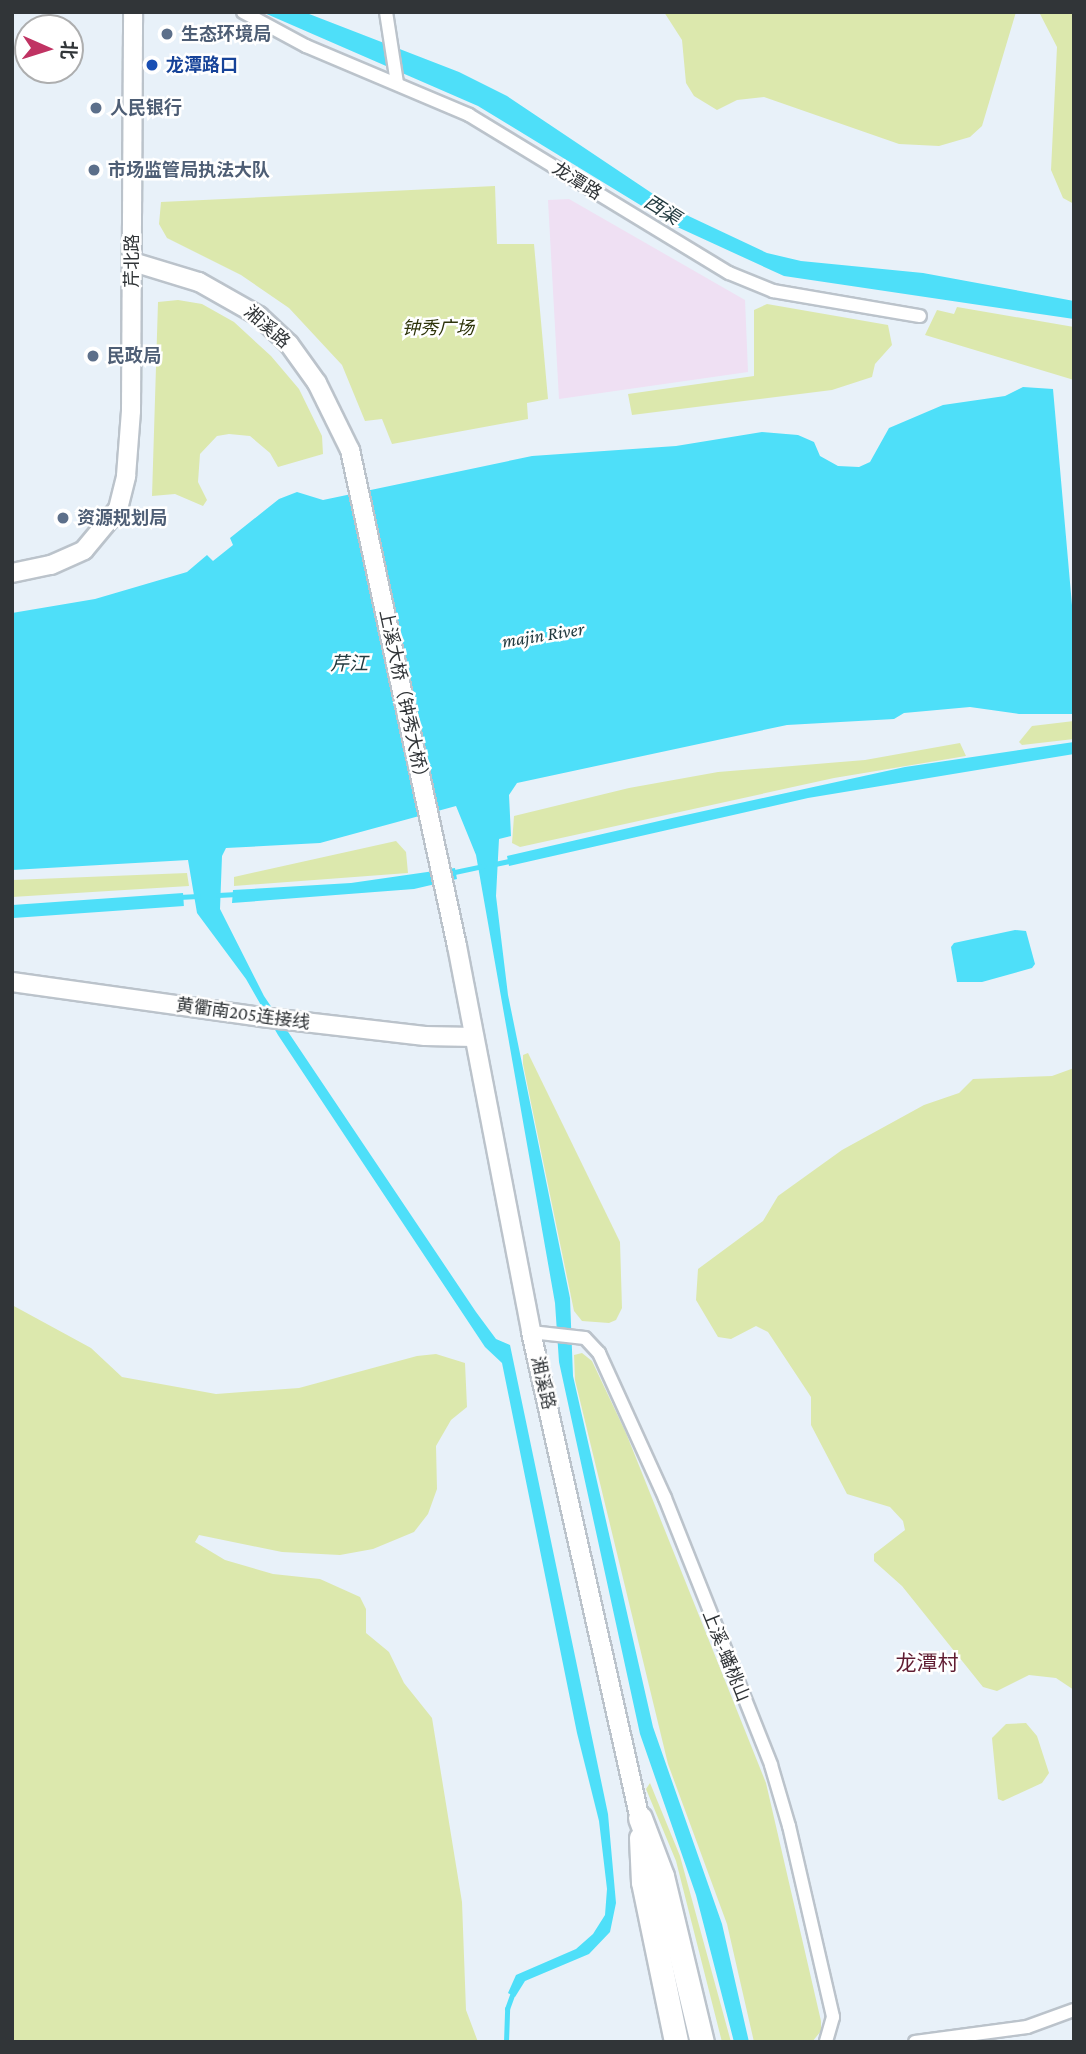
<!DOCTYPE html>
<meta charset="utf-8">
<style>
body{margin:0}
#map{position:relative;width:1086px;height:2054px;overflow:hidden;background:#e8f1f9;font-family:"Crimson Pro","Noto Sans SC",serif}
div>[style]{position:absolute}
.industrial>*{inset:0;background:#efe0f3}
.green>*{inset:0;background:#dce8ad}
.water>*{inset:0;background:#4edff9;transform-origin:0 0}
.stream>*{height:4.5px;margin:-2.25px;padding:0 2.25px;transform-origin:2.25px;border-radius:2.25px;background:#4edff9}
.roads{filter:drop-shadow(2px 0 #bbc3cb) drop-shadow(-2px 0 #bbc3cb) drop-shadow(0 2px #bbc3cb) drop-shadow(0 -2px #bbc3cb)}
.street>*{height:12px;margin:-6px;padding:0 6px;transform-origin:6px;border-radius:6px;background:#fff}
.secondary>*{height:18px;margin:-9px;padding:0 9px;transform-origin:9px;border-radius:9px;background:#fff}
.highway>*{height:23px;margin:-11.5px;padding:0 11.5px;transform-origin:11.5px;border-radius:11.5px;background:#fff}
.dots>*{width:19px;height:19px;translate:-50% -50%;box-sizing:border-box;border:4px solid #fff;border-radius:50%}
span{translate:-50% -50%;white-space:nowrap;text-align:center;line-height:1.15;-webkit-text-stroke:5px #fff;paint-order:stroke}
.service-label{font-size:18px;color:#4e5e75;font-weight:700}
.left{translate:0 -50%;text-align:left}
.transit-label{font-size:18px;color:#164399;font-weight:700}
.street-label{font-size:18px;color:#313538}
.park-label{font-size:18px;color:#2e340a;font-style:italic}
.water-label{font-size:19px;color:#233b40;font-style:italic}
.quarter-label{font-size:21px;color:#611d32}
.frame{position:absolute;inset:0;border:14px solid #313538;pointer-events:none}
.north{position:absolute;left:14px;top:14px;width:70px;height:70px;box-sizing:border-box;background:#fff;border:2px solid #adaeaf;border-radius:50%;rotate:93deg;font-size:19px;font-weight:700;line-height:28px;text-align:center;color:#313538}
.north::after{content:'';display:block;margin:auto;width:24px;height:32px;background:#c03363;clip-path:polygon(50% 0,100% 100%,50% 72%,0 100%)}
</style>
<div id="map">
<div class="industrial">
<div style="clip-path:polygon(569px 199px,745px 300px,748px 372px,559px 399px,548px 200px)"></div>
</div>
<div class="green">
<div style="clip-path:polygon(664px 12px,1016px 12px,982px 126px,970px 137px,939px 146px,899px 144px,764px 97px,737px 100px,717px 110px,694px 96px,686px 83px,682px 40px)"></div>
<div style="clip-path:polygon(1039px 12px,1074px 12px,1074px 204px,1063px 198px,1051px 170px,1057px 47px)"></div>
<div style="clip-path:polygon(495px 186px,497px 244px,534px 244px,548px 399px,527px 403px,528px 419px,392px 444px,382px 419px,365px 421px,342px 365px,289px 308px,241px 275px,167px 238px,159px 224px,161px 202px)"></div>
<div style="clip-path:polygon(178px 300px,202px 304px,234px 322px,271px 356px,299px 389px,322px 436px,323px 454px,278px 467px,270px 453px,250px 436px,229px 434px,217px 436px,200px 454px,198px 482px,207px 500px,203px 506px,175px 494px,152px 496px,158px 302px)"></div>
<div style="clip-path:polygon(767px 304px,888px 325px,892px 345px,875px 364px,872px 377px,832px 390px,632px 415px,628px 394px,754px 376px,754px 310px)"></div>
<div style="clip-path:polygon(957px 307px,1074px 327px,1074px 380px,925px 335px,937px 310px,954px 314px)"></div>
<div style="clip-path:polygon(1074px 721px,1074px 739px,1022px 745px,1019px 742px,1032px 726px)"></div>
<div style="clip-path:polygon(960px 743px,966px 756px,834px 778px,520px 847px,512px 843px,514px 816px,629px 788px,718px 772px,865px 760px)"></div>
<div style="clip-path:polygon(396px 841px,406px 852px,408px 873px,234px 886px,234px 877px)"></div>
<div style="clip-path:polygon(187px 873px,189px 886px,12px 897px,12px 880px)"></div>
<div style="clip-path:polygon(528px 1053px,620px 1242px,622px 1308px,616px 1320px,609px 1323px,582px 1321px,574px 1311px,523px 1064px,523px 1055px)"></div>
<div style="clip-path:polygon(1074px 1068px,1074px 1690px,1056px 1678px,1029px 1675px,997px 1691px,983px 1687px,902px 1586px,874px 1561px,874px 1554px,905px 1530px,903px 1521px,890px 1507px,847px 1494px,811px 1425px,811px 1397px,768px 1332px,756px 1326px,731px 1339px,718px 1337px,696px 1300px,698px 1269px,763px 1221px,778px 1196px,842px 1150px,924px 1105px,959px 1093px,973px 1079px,1052px 1076px)"></div>
<div style="clip-path:polygon(12px 1305px,91px 1348px,122px 1377px,216px 1394px,299px 1388px,417px 1356px,436px 1354px,465px 1363px,467px 1407px,451px 1420px,436px 1446px,437px 1489px,428px 1514px,414px 1532px,373px 1549px,340px 1555px,282px 1552px,199px 1535px,195px 1542px,225px 1560px,273px 1574px,320px 1579px,360px 1597px,366px 1609px,366px 1633px,389px 1652px,404px 1683px,432px 1718px,462px 1902px,466px 2010px,478px 2042px,12px 2042px)"></div>
<div style="clip-path:polygon(582px 1353px,592px 1361px,626px 1433px,766px 1783px,821px 2021px,821px 2031px,812px 2042px,754px 2042px,727px 1924px,668px 1764px,575px 1380px,574px 1355px)"></div>
<div style="clip-path:polygon(1026px 1723px,1037px 1736px,1049px 1773px,1042px 1783px,1003px 1801px,998px 1799px,992px 1738px,1006px 1724px)"></div>
<div style="clip-path:polygon(650px 1783px,680px 1856px,731px 2042px,722px 2042px,676px 1861px,646px 1789px)"></div>
</div>
<div class="water">
<div style="clip-path:polygon(262px 12px,304px 12px,459px 72px,507px 96px,680px 212px,767px 253px,801px 261px,923px 273px,1074px 301px,1074px 319px,784px 276px,673px 225px,478px 106px)"></div>
<div style="clip-path:polygon(1023px 387px,1053px 389px,1074px 628px,1074px 714px,1019px 714px,970px 707px,904px 713px,894px 719px,787px 725px,517px 783px,509px 795px,511px 836px,499px 839px,496px 896px,508px 995px,570px 1298px,573px 1376px,653px 1727px,722px 1924px,749px 2042px,734px 2042px,696px 1895px,640px 1734px,559px 1362px,555px 1303px,476px 855px,456px 806px,320px 843px,226px 848px,222px 856px,220px 909px,264px 996px,476px 1312px,496px 1339px,510px 1345px,608px 1814px,616px 1903px,610px 1932px,589px 1954px,525px 1981px,515px 1997px,508px 1993px,516px 1975px,576px 1949px,593px 1934px,605px 1915px,607px 1889px,599px 1821px,577px 1733px,502px 1363px,485px 1347px,278px 1035px,246px 979px,197px 913px,188px 860px,12px 870px,12px 613px,95px 599px,187px 572px,207px 555px,213px 561px,233px 545px,230px 538px,279px 499px,297px 492px,323px 500px,532px 456px,676px 446px,762px 432px,798px 435px,814px 442px,820px 456px,838px 466px,859px 467px,870px 462px,889px 428px,943px 405px,1005px 396px)"></div>
<div style="clip-path:polygon(1074px 742px,1074px 754px,808px 798px,509px 866px,507px 856px,672px 818px,905px 767px)"></div>
<div style="clip-path:polygon(455px 868px,457px 879px,414px 889px,232px 903px,233px 890px,351px 883px)"></div>
<div style="left:183px;top:893px;width:13px;height:171px;rotate:86deg"></div>
<div style="clip-path:polygon(1015px 930px,1026px 931px,1035px 964px,1032px 968px,982px 982px,957px 982px,951px 947px,954px 943px)"></div>
</div>
<div class="stream">
<div style="left:495px;top:864px;width:19px;rotate:-12deg"></div>
<div style="left:450px;top:873px;width:34px;rotate:-12deg"></div>
<div style="left:218px;top:895px;width:19px;rotate:-3deg"></div>
<div style="left:179px;top:897px;width:19px;rotate:-3deg"></div>
<div style="left:506px;top:2042px;width:33px;rotate:-88deg"></div>
<div style="left:507px;top:2009px;width:20px;rotate:-70deg"></div>
</div>
<div class="roads">
<div class="street">
<div style="left:243px;top:12px;width:72px;rotate:28.4deg"></div>
<div style="left:306px;top:46px;width:177px;rotate:22.9deg"></div>
<div style="left:469px;top:115px;width:304px;rotate:31.3deg"></div>
<div style="left:729px;top:273px;width:48px;rotate:22.2deg"></div>
<div style="left:773px;top:291px;width:149px;rotate:9.7deg"></div>
<div style="left:386px;top:12px;width:72px;rotate:81.2deg"></div>
<div style="left:531px;top:1332px;width:54px;rotate:6.3deg"></div>
<div style="left:585px;top:1338px;width:21px;rotate:47deg"></div>
<div style="left:599px;top:1353px;width:159px;rotate:65.5deg"></div>
<div style="left:665px;top:1498px;width:287px;rotate:68.3deg"></div>
<div style="left:771px;top:1765px;width:64px;rotate:73.6deg"></div>
<div style="left:789px;top:1826px;width:196px;rotate:77deg"></div>
<div style="left:833px;top:2017px;width:26px;rotate:106deg"></div>
<div style="left:915px;top:2042px;width:113px;rotate:-7.6deg"></div>
<div style="left:1027px;top:2027px;width:50px;rotate:-19.9deg"></div>
</div>
<div class="secondary">
<div style="left:133px;top:262px;width:69px;rotate:16.9deg"></div>
<div style="left:199px;top:282px;width:69px;rotate:29.5deg"></div>
<div style="left:259px;top:316px;width:41px;rotate:43deg"></div>
<div style="left:289px;top:344px;width:48px;rotate:54.3deg"></div>
<div style="left:317px;top:383px;width:75px;rotate:63.8deg"></div>
<div style="left:350px;top:450px;width:507px;rotate:77.83deg"></div>
<div style="left:457px;top:946px;width:393px;rotate:79.1deg"></div>
<div style="left:531px;top:1332px;width:498px;rotate:77.4deg"></div>
<div style="left:12px;top:573px;width:40px;rotate:-12deg"></div>
<div style="left:51px;top:565px;width:36px;rotate:-24deg"></div>
<div style="left:84px;top:550px;width:53px;rotate:-50.3deg"></div>
<div style="left:118px;top:509px;width:34px;rotate:-76deg"></div>
<div style="left:126px;top:476px;width:65px;rotate:-85.6deg"></div>
<div style="left:131px;top:411px;width:399px;rotate:-89.7deg"></div>
<div style="left:12px;top:982px;width:251px;rotate:8deg"></div>
<div style="left:261px;top:1017px;width:165px;rotate:6.6deg"></div>
<div style="left:425px;top:1036px;width:49px;rotate:1.2deg"></div>
</div>
<div class="highway">
<div style="left:640px;top:1818px;width:62px;rotate:69.2deg"></div>
<div style="left:662px;top:1876px;width:171px;rotate:76.5deg"></div>
<div style="left:641px;top:1838px;width:44px;rotate:87.4deg"></div>
<div style="left:643px;top:1882px;width:163px;rotate:78.3deg"></div>
</div>
</div>
<div class="dots">
<div style="left:167px;top:34px;background:#5c6f8a"></div>
<div style="left:152px;top:65px;background:#1a4fb4"></div>
<div style="left:96px;top:108px;background:#5c6f8a"></div>
<div style="left:94px;top:170px;background:#5c6f8a"></div>
<div style="left:93px;top:356px;background:#5c6f8a"></div>
<div style="left:63px;top:518px;background:#5c6f8a"></div>
</div>
<div class="service-label">
<span class="left" style="left:181px;top:34px">生态环境局</span>
<span class="left" style="left:110px;top:108px">人民银行</span>
<span class="left" style="left:108px;top:170px">市场监管局执法大队</span>
<span class="left" style="left:107px;top:356px">民政局</span>
<span class="left" style="left:77px;top:518px">资源规划局</span>
</div>
<div class="transit-label">
<span class="left" style="left:166px;top:65px">龙潭路口</span>
</div>
<div class="street-label">
<span style="left:577px;top:181px;rotate:32deg">龙潭路</span>
<span style="left:132px;top:261px;rotate:-90deg">芹北路</span>
<span style="left:267px;top:327px;rotate:41deg">湘溪路</span>
<span style="left:404px;top:698px;rotate:78deg">上溪大桥（钟秀大桥）</span>
<span style="left:243px;top:1014px;rotate:8deg">黄衢南205连接线</span>
<span style="left:543px;top:1383px;rotate:77deg">湘溪路</span>
<span style="left:726px;top:1656px;rotate:68deg">上溪-蟠桃山</span>
</div>
<div class="park-label">
<span style="left:438px;top:328px">钟秀广场</span>
</div>
<div class="water-label">
<span style="left:662px;top:210px;rotate:32deg">西渠</span>
<span style="left:543px;top:635px;rotate:-9deg">majin River</span>
<span style="left:349px;top:664px">芹江</span>
</div>
<div class="quarter-label">
<span style="left:927px;top:1663px">龙潭村</span>
</div>
<div class="frame"></div>
<div class="north">北</div>
</div>
